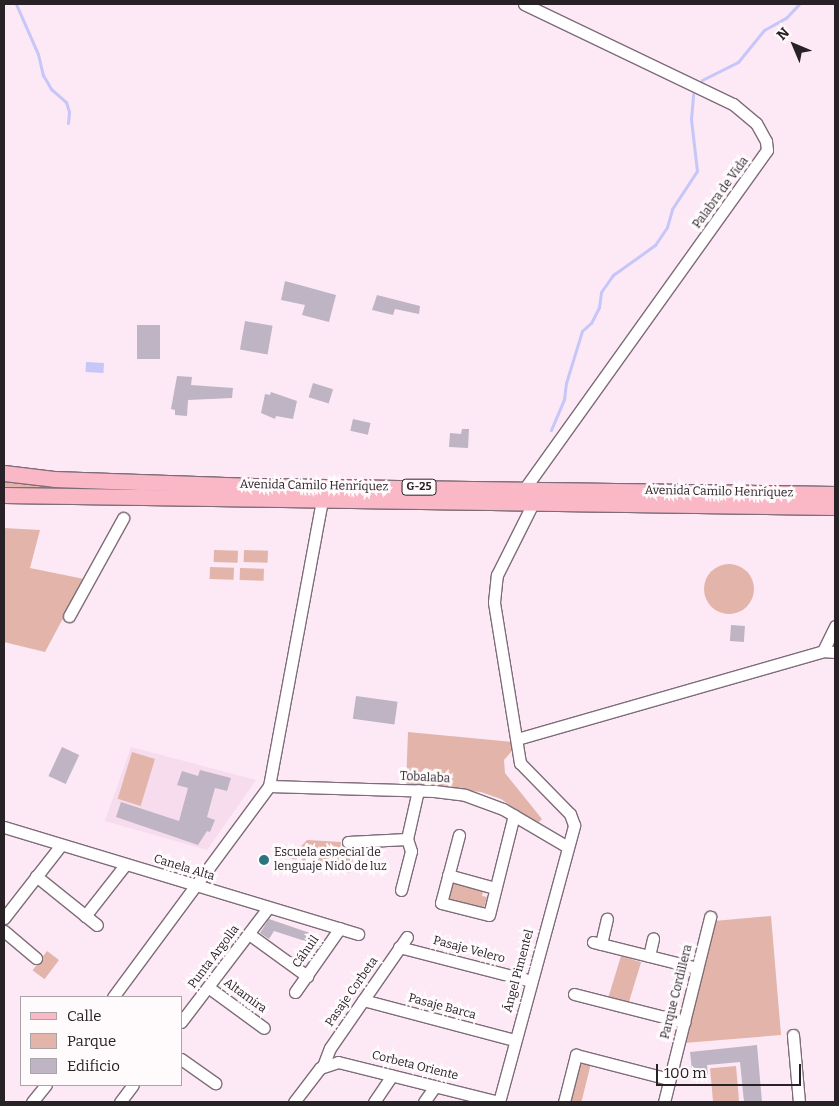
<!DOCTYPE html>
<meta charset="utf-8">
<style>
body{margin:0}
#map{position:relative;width:839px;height:1106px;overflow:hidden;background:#fce9f5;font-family:Bitter,serif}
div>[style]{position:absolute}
.built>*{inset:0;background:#f6dced}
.green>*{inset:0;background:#e2b4aa;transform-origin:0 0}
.round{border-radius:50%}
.water>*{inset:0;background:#c7c6f8;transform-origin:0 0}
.stream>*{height:3px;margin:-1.5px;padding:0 1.5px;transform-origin:1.5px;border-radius:1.5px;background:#c7c6f8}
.building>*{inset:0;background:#beb4c4;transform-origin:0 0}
.roads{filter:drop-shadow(1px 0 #7e6d78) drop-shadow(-1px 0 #7e6d78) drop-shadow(0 1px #7e6d78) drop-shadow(0 -1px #7e6d78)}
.minor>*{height:11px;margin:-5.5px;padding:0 5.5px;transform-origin:5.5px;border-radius:5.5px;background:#fff}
.major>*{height:15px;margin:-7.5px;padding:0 7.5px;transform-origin:7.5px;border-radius:7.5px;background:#fab8c7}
.dots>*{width:14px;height:14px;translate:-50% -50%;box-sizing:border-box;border:2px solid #fffbfd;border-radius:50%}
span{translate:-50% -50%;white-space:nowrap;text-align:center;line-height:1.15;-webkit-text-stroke:5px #fffbfd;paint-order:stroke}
.shield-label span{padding:1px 4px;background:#fffbfd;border:1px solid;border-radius:4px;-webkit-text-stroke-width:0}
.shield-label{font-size:11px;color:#282126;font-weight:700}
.street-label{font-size:12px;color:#282126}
.poi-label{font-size:12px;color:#282126}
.left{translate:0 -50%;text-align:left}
.frame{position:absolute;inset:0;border:5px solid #282126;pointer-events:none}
.legend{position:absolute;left:20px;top:996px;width:162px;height:90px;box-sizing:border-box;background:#fffbfd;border:1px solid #a9a4a7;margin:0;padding:6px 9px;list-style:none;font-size:15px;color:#282126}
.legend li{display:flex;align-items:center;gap:10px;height:25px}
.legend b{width:25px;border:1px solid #a9a4a7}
.north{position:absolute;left:769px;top:20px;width:50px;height:50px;-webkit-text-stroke:4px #fffbfd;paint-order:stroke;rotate:315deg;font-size:14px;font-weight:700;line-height:20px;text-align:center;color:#282126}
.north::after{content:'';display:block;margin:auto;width:18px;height:22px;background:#282126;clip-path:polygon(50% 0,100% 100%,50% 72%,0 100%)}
.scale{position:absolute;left:656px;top:1064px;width:145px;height:22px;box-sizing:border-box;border:2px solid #282126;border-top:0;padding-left:6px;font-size:15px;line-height:18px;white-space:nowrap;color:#282126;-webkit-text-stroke:4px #fffbfd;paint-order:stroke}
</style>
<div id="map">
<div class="built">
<div style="clip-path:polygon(131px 747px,256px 780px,207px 850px,105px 821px)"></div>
</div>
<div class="green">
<div style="clip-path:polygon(4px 480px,207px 492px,4px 489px)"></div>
<div style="clip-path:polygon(4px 528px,40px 530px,30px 568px,84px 579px,45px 652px,4px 642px)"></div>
<div style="left:214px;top:550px;width:24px;height:12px;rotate:2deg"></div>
<div style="left:244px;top:550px;width:24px;height:12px;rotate:2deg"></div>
<div class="round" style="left:704px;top:564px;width:50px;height:50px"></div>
<div style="left:210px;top:567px;width:24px;height:12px;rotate:2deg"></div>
<div style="left:240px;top:568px;width:24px;height:12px;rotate:2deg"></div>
<div style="clip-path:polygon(408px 732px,512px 742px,511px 752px,504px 760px,505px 773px,542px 819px,539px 822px,531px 820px,501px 799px,481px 792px,406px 784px)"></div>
<div style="left:132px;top:752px;width:24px;height:49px;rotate:17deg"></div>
<div style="clip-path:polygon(307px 840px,341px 842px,340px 852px,355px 853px,349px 873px,290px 858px)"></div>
<div style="clip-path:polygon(453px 880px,484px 888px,482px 896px,487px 897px,483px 911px,447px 900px)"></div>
<div style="clip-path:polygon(771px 916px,781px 1035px,684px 1043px,714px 921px)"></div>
<div style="left:47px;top:951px;width:15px;height:24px;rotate:37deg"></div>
<div style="left:621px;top:956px;width:21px;height:46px;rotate:17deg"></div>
<div style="left:580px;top:1058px;width:12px;height:46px;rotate:14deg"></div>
<div style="left:736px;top:1066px;width:35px;height:26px;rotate:85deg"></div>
</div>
<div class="water">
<div style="left:86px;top:362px;width:18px;height:10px;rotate:3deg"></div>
</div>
<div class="stream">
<div style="left:16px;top:4px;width:55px;rotate:66.3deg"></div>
<div style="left:38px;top:54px;width:22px;rotate:77deg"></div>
<div style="left:43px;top:75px;width:16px;rotate:60deg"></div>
<div style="left:51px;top:89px;width:20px;rotate:41deg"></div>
<div style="left:66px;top:102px;width:10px;rotate:73deg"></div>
<div style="left:69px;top:112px;width:11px;rotate:95deg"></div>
<div style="left:702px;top:80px;width:40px;rotate:-26.6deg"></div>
<div style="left:738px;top:62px;width:41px;rotate:-50.9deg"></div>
<div style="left:764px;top:30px;width:25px;rotate:-29deg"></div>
<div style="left:786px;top:18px;width:19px;rotate:-47deg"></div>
<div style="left:551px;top:430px;width:34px;rotate:-67deg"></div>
<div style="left:564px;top:399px;width:16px;rotate:-83deg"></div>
<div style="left:566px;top:383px;width:54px;rotate:-72.9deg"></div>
<div style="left:582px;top:331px;width:12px;rotate:-42deg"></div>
<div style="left:591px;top:323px;width:18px;rotate:-63deg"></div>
<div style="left:599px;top:307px;width:15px;rotate:-82deg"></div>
<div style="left:601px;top:292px;width:21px;rotate:-55deg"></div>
<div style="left:613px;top:275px;width:52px;rotate:-35.5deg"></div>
<div style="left:655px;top:245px;width:22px;rotate:-56deg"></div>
<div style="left:667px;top:227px;width:19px;rotate:-74deg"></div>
<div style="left:672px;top:209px;width:45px;rotate:-56.7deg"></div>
<div style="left:697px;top:171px;width:52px;rotate:-96.6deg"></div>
<div style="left:691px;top:119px;width:25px;rotate:-85deg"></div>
</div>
<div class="building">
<div style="clip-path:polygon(285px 281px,336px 295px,329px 322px,302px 315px,305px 305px,281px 300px)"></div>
<div style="clip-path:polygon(377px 295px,420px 306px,419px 314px,395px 309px,393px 315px,372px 310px)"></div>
<div style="left:245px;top:321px;width:28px;height:29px;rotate:10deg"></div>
<div style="left:137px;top:325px;width:23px;height:34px"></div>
<div style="clip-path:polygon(177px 376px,192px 377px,191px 385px,233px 388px,232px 398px,188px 400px,187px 416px,175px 415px,175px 410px,171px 409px)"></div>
<div style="left:313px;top:383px;width:21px;height:15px;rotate:17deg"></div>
<div style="clip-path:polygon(271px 392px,297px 401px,293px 419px,276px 416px,275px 419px,261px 413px,265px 394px,270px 395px)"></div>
<div style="left:353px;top:419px;width:18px;height:12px;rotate:13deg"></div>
<div style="clip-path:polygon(462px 429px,469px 429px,468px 448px,449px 447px,450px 433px,461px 434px)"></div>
<div style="left:731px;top:625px;width:14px;height:16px;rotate:4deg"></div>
<div style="left:356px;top:696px;width:42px;height:23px;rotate:8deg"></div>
<div style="left:62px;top:747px;width:19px;height:32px;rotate:25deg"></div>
<div style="clip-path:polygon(200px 770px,231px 778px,227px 791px,215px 788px,207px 817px,215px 820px,210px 832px,207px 831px,198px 845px,116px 817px,121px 802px,179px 821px,188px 788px,177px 785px,182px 771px,198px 776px)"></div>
<div style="clip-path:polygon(269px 919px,310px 933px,308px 942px,274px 931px,269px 939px,260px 933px)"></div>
<div style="clip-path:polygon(757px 1045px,762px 1102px,744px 1102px,740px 1062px,707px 1065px,708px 1078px,693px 1079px,690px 1052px)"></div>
</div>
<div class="roads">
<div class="minor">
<div style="left:524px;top:4px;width:232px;rotate:25.6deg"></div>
<div style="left:733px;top:104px;width:30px;rotate:40deg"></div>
<div style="left:756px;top:123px;width:21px;rotate:61deg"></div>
<div style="left:766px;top:141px;width:9px;rotate:84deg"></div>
<div style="left:767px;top:150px;width:416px;rotate:125.6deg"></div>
<div style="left:69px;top:616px;width:112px;rotate:-61.1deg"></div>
<div style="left:823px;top:651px;width:28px;rotate:-64deg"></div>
<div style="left:517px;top:739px;width:318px;rotate:-16deg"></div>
<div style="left:823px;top:651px;width:12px;rotate:5deg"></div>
<div style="left:269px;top:786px;width:165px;rotate:1.7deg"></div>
<div style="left:434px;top:791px;width:31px;rotate:7deg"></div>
<div style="left:465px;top:795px;width:40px;rotate:20.2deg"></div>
<div style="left:503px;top:809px;width:73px;rotate:30.4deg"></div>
<div style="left:4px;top:827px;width:370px;rotate:16.8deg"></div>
<div style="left:459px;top:835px;width:70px;rotate:104.8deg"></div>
<div style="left:441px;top:903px;width:49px;rotate:14deg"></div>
<div style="left:489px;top:915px;width:103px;rotate:-76deg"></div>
<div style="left:348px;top:842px;width:59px;rotate:-2.9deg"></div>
<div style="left:407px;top:839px;width:50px;rotate:-77.3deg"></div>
<div style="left:448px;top:875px;width:49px;rotate:15.5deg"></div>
<div style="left:36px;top:876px;width:78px;rotate:38.8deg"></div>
<div style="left:401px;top:890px;width:40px;rotate:-75.6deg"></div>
<div style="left:411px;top:851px;width:13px;rotate:-108deg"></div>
<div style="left:85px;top:916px;width:65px;rotate:-51.9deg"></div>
<div style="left:4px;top:918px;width:93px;rotate:-52deg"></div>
<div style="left:4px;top:931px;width:42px;rotate:40.2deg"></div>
<div style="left:249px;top:934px;width:72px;rotate:35.9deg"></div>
<div style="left:593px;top:942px;width:107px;rotate:14deg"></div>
<div style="left:601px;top:944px;width:26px;rotate:-77deg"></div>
<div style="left:399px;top:947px;width:136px;rotate:14.4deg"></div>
<div style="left:649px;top:956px;width:18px;rotate:-77deg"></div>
<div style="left:208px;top:987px;width:69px;rotate:36.2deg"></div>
<div style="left:295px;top:992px;width:78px;rotate:-54.9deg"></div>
<div style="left:574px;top:994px;width:114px;rotate:14.3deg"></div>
<div style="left:113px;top:997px;width:262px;rotate:-53.5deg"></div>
<div style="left:269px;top:786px;width:290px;rotate:-79.5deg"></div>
<div style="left:363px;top:1000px;width:156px;rotate:14.8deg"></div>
<div style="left:181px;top:1022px;width:143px;rotate:-52.7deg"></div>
<div style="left:793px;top:1035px;width:67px;rotate:84.9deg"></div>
<div style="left:181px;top:1059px;width:42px;rotate:35.2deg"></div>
<div style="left:323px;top:1066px;width:19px;rotate:-69deg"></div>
<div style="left:330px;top:1048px;width:135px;rotate:-55.3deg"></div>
<div style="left:32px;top:1102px;width:22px;rotate:-51deg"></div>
<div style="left:120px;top:1102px;width:21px;rotate:-53deg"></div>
<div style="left:294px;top:1102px;width:43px;rotate:-52.6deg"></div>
<div style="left:320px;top:1068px;width:19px;rotate:-18deg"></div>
<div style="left:338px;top:1062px;width:166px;rotate:14deg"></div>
<div style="left:374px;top:1102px;width:32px;rotate:-56deg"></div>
<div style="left:424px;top:1102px;width:19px;rotate:-55deg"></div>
<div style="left:499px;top:1102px;width:287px;rotate:-74.8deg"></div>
<div style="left:574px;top:825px;width:12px;rotate:-110deg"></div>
<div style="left:570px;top:814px;width:71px;rotate:-134.4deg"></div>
<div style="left:520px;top:763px;width:163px;rotate:-99.2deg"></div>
<div style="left:494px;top:602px;width:27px;rotate:-84deg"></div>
<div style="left:497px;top:575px;width:80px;rotate:-63.4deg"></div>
<div style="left:564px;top:1102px;width:49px;rotate:-75.7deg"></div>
<div style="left:576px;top:1055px;width:96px;rotate:14.5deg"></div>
<div style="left:664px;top:1102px;width:191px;rotate:-76deg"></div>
</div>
<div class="major">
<div style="left:4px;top:473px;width:50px;rotate:6.8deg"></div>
<div style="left:54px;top:479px;width:200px;rotate:2deg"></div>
<div style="left:254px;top:486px;width:581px;rotate:0.79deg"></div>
<div style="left:4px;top:495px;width:831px;rotate:0.83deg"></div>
</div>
</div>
<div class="dots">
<div style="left:264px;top:860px;background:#2c747d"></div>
</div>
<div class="shield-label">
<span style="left:419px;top:487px">G-25</span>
</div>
<div class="street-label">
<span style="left:721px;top:193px;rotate:-54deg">Palabra de Vida</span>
<span style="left:314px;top:486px;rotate:1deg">Avenida Camilo Henríquez</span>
<span style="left:719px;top:492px;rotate:1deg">Avenida Camilo Henríquez</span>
<span style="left:425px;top:778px;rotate:3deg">Tobalaba</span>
<span style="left:184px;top:868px;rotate:17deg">Canela Alta</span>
<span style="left:469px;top:950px;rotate:15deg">Pasaje Velero</span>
<span style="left:306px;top:952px;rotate:-55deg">Cáhuil</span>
<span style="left:214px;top:957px;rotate:-53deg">Punta Argolla</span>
<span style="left:519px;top:971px;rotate:-75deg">Ángel Pimentel</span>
<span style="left:352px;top:992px;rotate:-55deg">Pasaje Corbeta</span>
<span style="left:677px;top:992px;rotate:-76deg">Parque Cordillera</span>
<span style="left:245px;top:996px;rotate:36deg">Altamira</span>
<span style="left:442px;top:1007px;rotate:15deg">Pasaje Barca</span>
<span style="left:415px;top:1066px;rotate:14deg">Corbeta Oriente</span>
</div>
<div class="poi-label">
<span class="left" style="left:274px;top:860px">Escuela especial de<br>lenguaje Nido de luz</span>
</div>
<div class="frame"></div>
<ul class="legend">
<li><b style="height:6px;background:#fab8c7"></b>Calle</li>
<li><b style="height:14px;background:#e2b4aa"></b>Parque</li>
<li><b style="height:14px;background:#beb4c4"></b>Edificio</li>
</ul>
<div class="north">N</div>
<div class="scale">100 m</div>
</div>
